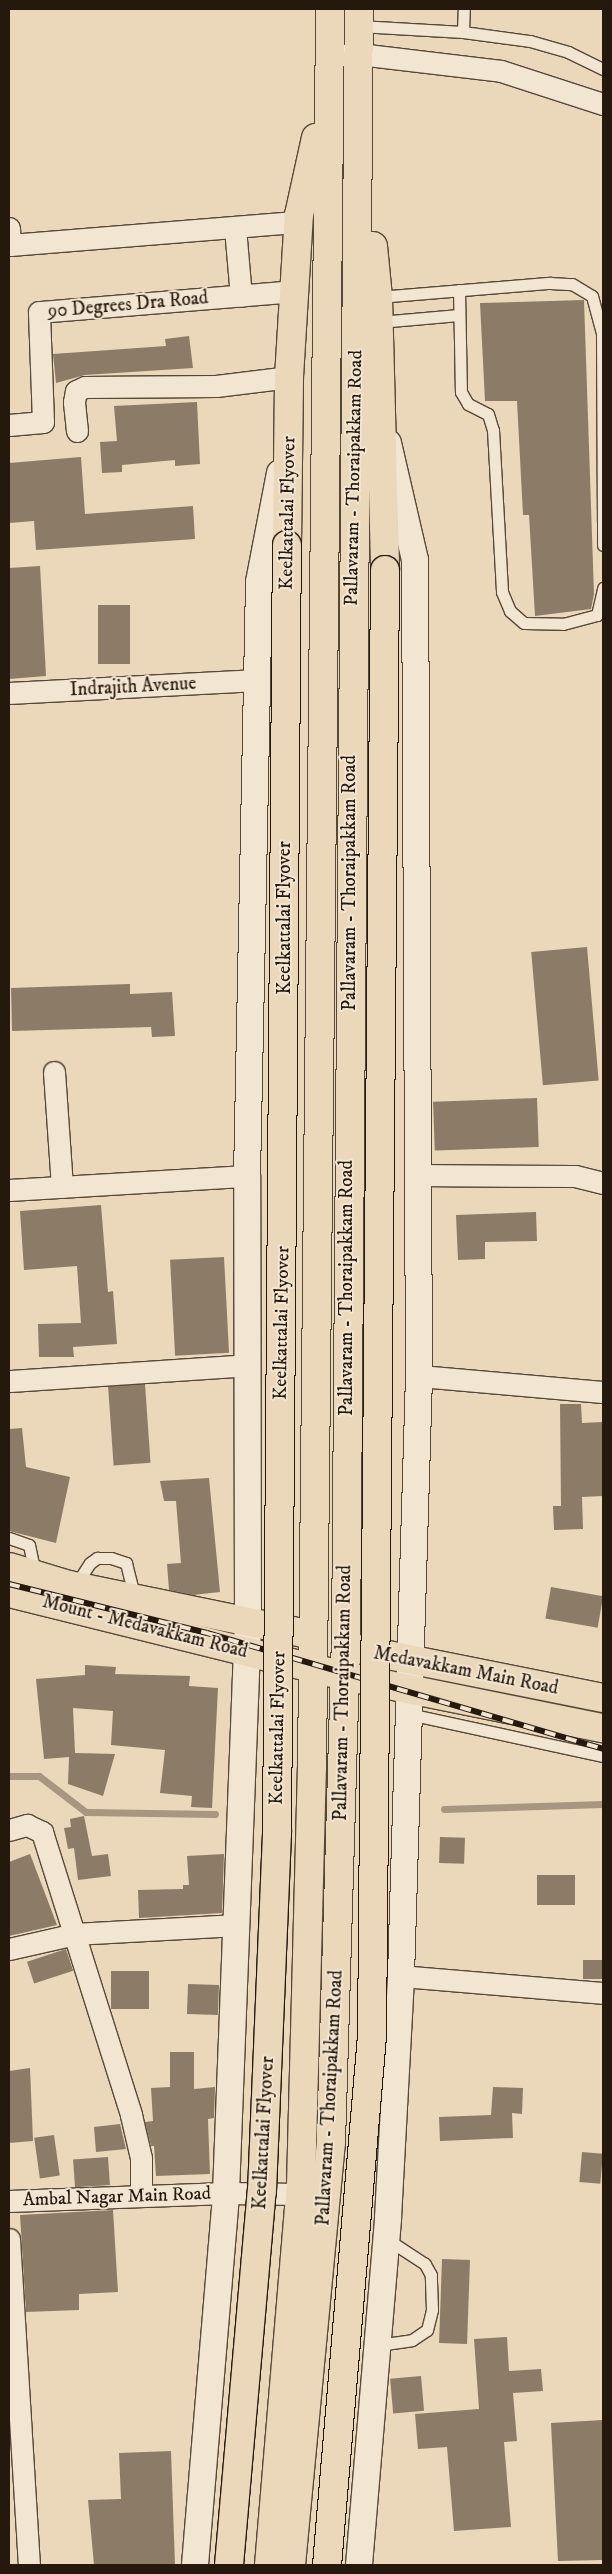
<!DOCTYPE html>
<style>
body{margin:0}
#map{position:relative;width:612px;height:2574px;overflow:hidden;background:#ebd7ba;font-family:"IM FELL DW Pica",serif}
div>[style]{position:absolute}
.stream>*{height:7px;margin:-3.5px;padding:0 3.5px;transform-origin:3.5px;border-radius:3.5px;background:#a89680}
.building>*{inset:0;background:#8c7c67;transform-origin:0 0}
.roads{filter:drop-shadow(1px 0 #564839) drop-shadow(-1px 0 #564839) drop-shadow(0 1px #564839) drop-shadow(0 -1px #564839)}
.service>*{height:11px;margin:-5.5px;padding:0 5.5px;transform-origin:5.5px;border-radius:5.5px;background:#f2e5d2}
.minor>*{height:21px;margin:-10.5px;padding:0 10.5px;transform-origin:10.5px;border-radius:10.5px;background:#f2e5d2}
.tertiary>*{height:26px;margin:-13px;padding:0 13px;transform-origin:13px;border-radius:13px;background:#f2e5d2}
.primary>*{height:28px;margin:-14px;padding:0 14px;transform-origin:14px;border-radius:14px;background:#ebd7ba}
.rail>*{height:5.5px;margin-top:-2.75px;transform-origin:0;background:repeating-linear-gradient(90deg,#f2e5d2 0 11px,#25190e 0 22px);box-sizing:border-box;border-block:1px solid #25190e}
.bridges{filter:drop-shadow(1px 0 #25190e) drop-shadow(-1px 0 #25190e) drop-shadow(0 1px #25190e) drop-shadow(0 -1px #25190e)}
.primary-bridge>*{height:28px;margin:-14px;padding:0 14px;transform-origin:14px;border-radius:14px;background:#ebd7ba}
span{translate:-50% -50%;white-space:nowrap;text-align:center;line-height:1.15;-webkit-text-stroke:4px #f2e5d2;paint-order:stroke}
.street-label{font-size:19px;color:#25190e}
.frame{position:absolute;inset:0;border:10px solid #25190e;pointer-events:none}
</style>
<div id="map">
<div class="stream">
<div style="left:9px;top:1776px;width:30px"></div>
<div style="left:39px;top:1776px;width:59px;rotate:37.5deg"></div>
<div style="left:86px;top:1812px;width:129px;rotate:0.9deg"></div>
<div style="left:444px;top:1809px;width:159px;rotate:-1.8deg"></div>
</div>
<div class="building">
<div style="clip-path:polygon(584px 300px,594px 594px,591px 609px,535px 616px,529px 515px,523px 515px,517px 401px,485px 401px,480px 303px)"></div>
<div style="clip-path:polygon(189px 336px,193px 368px,85px 375px,56px 383px,53px 354px,166px 346px,165px 339px)"></div>
<div style="clip-path:polygon(197px 402px,200px 464px,175px 466px,175px 460px,122px 465px,122px 472px,102px 473px,100px 442px,117px 441px,114px 406px)"></div>
<div style="clip-path:polygon(81px 457px,85px 514px,193px 506px,195px 539px,36px 550px,34px 521px,9px 523px,9px 463px)"></div>
<div style="clip-path:polygon(40px 566px,46px 676px,9px 679px,9px 568px)"></div>
<div style="left:98px;top:605px;width:32px;height:59px"></div>
<div style="left:587px;top:947px;width:134px;height:56px;rotate:85deg"></div>
<div style="clip-path:polygon(130px 984px,130px 994px,172px 992px,175px 1036px,152px 1037px,151px 1027px,12px 1031px,11px 988px)"></div>
<div style="left:537px;top:1098px;width:49px;height:104px;rotate:88deg"></div>
<div style="clip-path:polygon(101px 1205px,108px 1292px,113px 1291px,117px 1344px,73px 1347px,74px 1357px,39px 1357px,38px 1324px,81px 1323px,77px 1266px,24px 1270px,20px 1211px)"></div>
<div style="clip-path:polygon(536px 1212px,537px 1241px,485px 1242px,485px 1259px,458px 1260px,456px 1215px)"></div>
<div style="left:224px;top:1257px;width:96px;height:54px;rotate:87deg"></div>
<div style="left:145px;top:1384px;width:79px;height:37px;rotate:86deg"></div>
<div style="clip-path:polygon(560px 1404px,581px 1404px,582px 1423px,603px 1422px,603px 1496px,582px 1497px,583px 1529px,554px 1530px,553px 1506px,561px 1506px)"></div>
<div style="clip-path:polygon(22px 1428px,26px 1467px,70px 1477px,56px 1543px,9px 1531px,9px 1429px)"></div>
<div style="clip-path:polygon(209px 1478px,220px 1592px,193px 1595px,169px 1590px,167px 1564px,181px 1563px,176px 1501px,164px 1501px,160px 1481px)"></div>
<div style="left:551px;top:1587px;width:53px;height:32px;rotate:10deg"></div>
<div style="clip-path:polygon(85px 1665px,116px 1667px,115px 1674px,190px 1676px,189px 1686px,218px 1688px,212px 1808px,191px 1807px,192px 1796px,160px 1793px,165px 1750px,111px 1745px,113px 1711px,73px 1708px,75px 1753px,115px 1754px,103px 1796px,68px 1784px,69px 1757px,44px 1759px,36px 1679px,85px 1675px)"></div>
<div style="clip-path:polygon(84px 1816px,92px 1856px,108px 1854px,111px 1876px,78px 1880px,74px 1848px,68px 1849px,64px 1828px,71px 1827px,70px 1819px)"></div>
<div style="left:440px;top:1837px;width:25px;height:26px;rotate:2deg"></div>
<div style="clip-path:polygon(30px 1854px,57px 1925px,9px 1936px,9px 1862px)"></div>
<div style="clip-path:polygon(224px 1854px,222px 1913px,139px 1918px,138px 1890px,183px 1889px,183px 1885px,189px 1885px,187px 1856px)"></div>
<div style="left:575px;top:1875px;width:30px;height:38px;rotate:90deg"></div>
<div style="left:66px;top:1949px;width:23px;height:41px;rotate:72deg"></div>
<div style="left:583px;top:1960px;width:20px;height:19px"></div>
<div style="left:149px;top:1971px;width:38px;height:38px;rotate:90deg"></div>
<div style="left:219px;top:1985px;width:30px;height:31px;rotate:92deg"></div>
<div style="clip-path:polygon(170px 2052px,194px 2052px,194px 2089px,215px 2087px,214px 2118px,208px 2119px,210px 2174px,156px 2176px,154px 2146px,151px 2146px,145px 2122px,153px 2121px,151px 2088px,170px 2087px)"></div>
<div style="clip-path:polygon(30px 2068px,33px 2141px,9px 2143px,9px 2071px)"></div>
<div style="clip-path:polygon(493px 2087px,523px 2088px,522px 2114px,512px 2113px,513px 2138px,440px 2141px,439px 2117px,491px 2115px)"></div>
<div style="clip-path:polygon(120px 2124px,126px 2149px,96px 2152px,94px 2127px)"></div>
<div style="left:54px;top:2135px;width:41px;height:20px;rotate:82deg"></div>
<div style="left:582px;top:2152px;width:21px;height:30px;rotate:5deg"></div>
<div style="left:108px;top:2157px;width:28px;height:35px;rotate:86deg"></div>
<div style="clip-path:polygon(113px 2210px,118px 2292px,79px 2294px,79px 2310px,26px 2312px,20px 2215px)"></div>
<div style="left:442px;top:2259px;width:28px;height:84px;rotate:2deg"></div>
<div style="clip-path:polygon(507px 2337px,509px 2371px,541px 2369px,543px 2391px,513px 2393px,517px 2441px,504px 2442px,511px 2527px,454px 2531px,447px 2447px,418px 2449px,415px 2414px,479px 2409px,474px 2339px)"></div>
<div style="left:421px;top:2376px;width:35px;height:31px;rotate:85deg"></div>
<div style="clip-path:polygon(603px 2420px,603px 2560px,558px 2561px,551px 2423px)"></div>
<div style="clip-path:polygon(171px 2451px,175px 2565px,94px 2565px,88px 2500px,121px 2499px,119px 2453px)"></div>
</div>
<div class="roads">
<div class="service">
<div style="left:359px;top:26px;width:104px;rotate:3.3deg"></div>
<div style="left:463px;top:32px;width:68px;rotate:7.7deg"></div>
<div style="left:530px;top:41px;width:40px;rotate:16deg"></div>
<div style="left:568px;top:52px;width:39px;rotate:26deg"></div>
<div style="left:463px;top:32px;width:23px;rotate:-88deg"></div>
<div style="left:459px;top:290px;width:102px;rotate:88.9deg"></div>
<div style="left:461px;top:392px;width:14px;rotate:60deg"></div>
<div style="left:468px;top:404px;width:22px;rotate:27deg"></div>
<div style="left:488px;top:414px;width:17px;rotate:73deg"></div>
<div style="left:493px;top:430px;width:162px;rotate:86.8deg"></div>
<div style="left:502px;top:592px;width:21px;rotate:67deg"></div>
<div style="left:510px;top:611px;width:18px;rotate:41deg"></div>
<div style="left:524px;top:623px;width:39px;rotate:1deg"></div>
<div style="left:563px;top:624px;width:35px;rotate:-15deg"></div>
<div style="left:597px;top:615px;width:28px;rotate:-77deg"></div>
<div style="left:378px;top:297px;width:173px;rotate:-4.7deg"></div>
<div style="left:550px;top:283px;width:22px;rotate:3deg"></div>
<div style="left:572px;top:284px;width:23px;rotate:31deg"></div>
<div style="left:592px;top:296px;width:39px;rotate:75deg"></div>
<div style="left:602px;top:334px;width:211px;rotate:89.7deg"></div>
<div style="left:379px;top:322px;width:80px;rotate:-5deg"></div>
<div style="left:9px;top:1538px;width:21px;rotate:19deg"></div>
<div style="left:29px;top:1545px;width:29px;rotate:78deg"></div>
<div style="left:75px;top:1586px;width:27px;rotate:-57deg"></div>
<div style="left:90px;top:1563px;width:9px;rotate:-36deg"></div>
<div style="left:97px;top:1558px;width:14px"></div>
<div style="left:111px;top:1558px;width:16px;rotate:18deg"></div>
<div style="left:126px;top:1563px;width:36px;rotate:76deg"></div>
<div style="left:409px;top:1714px;width:198px;rotate:12.2deg"></div>
<div style="left:378px;top:2345px;width:34px;rotate:-8deg"></div>
<div style="left:412px;top:2340px;width:18px;rotate:-34deg"></div>
<div style="left:427px;top:2330px;width:21px;rotate:-76deg"></div>
<div style="left:432px;top:2310px;width:35px;rotate:-92deg"></div>
<div style="left:431px;top:2275px;width:13px;rotate:-119deg"></div>
<div style="left:425px;top:2264px;width:45px;rotate:-146.7deg"></div>
</div>
<div class="minor">
<div style="left:329px;top:56px;width:30px;rotate:-4deg"></div>
<div style="left:359px;top:54px;width:143px;rotate:6.8deg"></div>
<div style="left:501px;top:71px;width:107px;rotate:17.9deg"></div>
<div style="left:9px;top:228px;width:17px;rotate:87deg"></div>
<div style="left:10px;top:245px;width:289px;rotate:-4.6deg"></div>
<div style="left:235px;top:228px;width:68px;rotate:85deg"></div>
<div style="left:9px;top:425px;width:34px;rotate:-5deg"></div>
<div style="left:43px;top:422px;width:110px;rotate:-92.1deg"></div>
<div style="left:39px;top:312px;width:256px;rotate:-4.7deg"></div>
<div style="left:77px;top:431px;width:29px;rotate:-96deg"></div>
<div style="left:74px;top:402px;width:11px;rotate:-80deg"></div>
<div style="left:76px;top:391px;width:10px;rotate:-24deg"></div>
<div style="left:85px;top:387px;width:131px;rotate:-0.4deg"></div>
<div style="left:216px;top:386px;width:74px;rotate:-7deg"></div>
<div style="left:9px;top:693px;width:248px;rotate:-3deg"></div>
<div style="left:54px;top:1072px;width:115px;rotate:86deg"></div>
<div style="left:415px;top:1175px;width:160px;rotate:0.4deg"></div>
<div style="left:575px;top:1176px;width:29px;rotate:14deg"></div>
<div style="left:9px;top:1190px;width:238px;rotate:-3.4deg"></div>
<div style="left:419px;top:1376px;width:185px;rotate:5deg"></div>
<div style="left:9px;top:1381px;width:239px;rotate:-3.8deg"></div>
<div style="left:9px;top:1830px;width:19px;rotate:-16deg"></div>
<div style="left:27px;top:1825px;width:17px;rotate:25deg"></div>
<div style="left:42px;top:1832px;width:297px;rotate:72.5deg"></div>
<div style="left:131px;top:2115px;width:44px;rotate:76.9deg"></div>
<div style="left:141px;top:2158px;width:38px;rotate:90deg"></div>
<div style="left:9px;top:1949px;width:68px;rotate:-12.8deg"></div>
<div style="left:75px;top:1934px;width:161px;rotate:-3.2deg"></div>
<div style="left:401px;top:1976px;width:203px;rotate:4.8deg"></div>
<div style="left:9px;top:2201px;width:217px;rotate:-2.1deg"></div>
<div style="left:226px;top:2193px;width:74px;rotate:0.8deg"></div>
<div style="left:9px;top:2239px;width:327px;rotate:86.5deg"></div>
</div>
<div class="tertiary">
<div style="left:195px;top:2565px;width:373px;rotate:-85.2deg"></div>
<div style="left:226px;top:2193px;width:571px;rotate:-87.79deg"></div>
<div style="left:248px;top:1622px;width:446px;rotate:-90.1deg"></div>
<div style="left:247px;top:1176px;width:594px;rotate:-88.84deg"></div>
<div style="left:259px;top:582px;width:111px;rotate:-79.1deg"></div>
<div style="left:359px;top:2565px;width:348px;rotate:-85.2deg"></div>
<div style="left:388px;top:2218px;width:242px;rotate:-86.9deg"></div>
<div style="left:401px;top:1976px;width:600px;rotate:-88.28deg"></div>
<div style="left:419px;top:1376px;width:816px;rotate:-90.28deg"></div>
<div style="left:415px;top:560px;width:120px;rotate:-103deg"></div>
</div>
<div class="primary">
<div style="left:373px;top:246px;width:51px;rotate:84.4deg"></div>
<div style="left:378px;top:297px;width:273px;rotate:88.5deg"></div>
<div style="left:287px;top:545px;width:168px;rotate:-89.3deg"></div>
<div style="left:289px;top:377px;width:162px;rotate:-86.5deg"></div>
<div style="left:299px;top:215px;width:79px;rotate:-77.6deg"></div>
<div style="left:9px;top:1567px;width:63px;rotate:16.7deg"></div>
<div style="left:69px;top:1585px;width:238px;rotate:11.6deg"></div>
<div style="left:9px;top:1593px;width:345px;rotate:13.9deg"></div>
<div style="left:344px;top:1676px;width:264px;rotate:11.4deg"></div>
<div style="left:353px;top:1648px;width:255px;rotate:11.3deg"></div>
<div style="left:269px;top:2565px;width:381px;rotate:-85.2deg"></div>
<div style="left:301px;top:2185px;width:417px;rotate:-88.5deg"></div>
<div style="left:312px;top:1768px;width:1759px;rotate:-89.41deg"></div>
<div style="left:291px;top:2565px;width:425px;rotate:-84.6deg"></div>
<div style="left:331px;top:2142px;width:496px;rotate:-88.3deg"></div>
<div style="left:346px;top:1646px;width:1637px;rotate:-89.55deg"></div>
</div>
</div>
<div class="rail">
<div style="left:9px;top:1584px;width:204px;rotate:13.9deg"></div>
<div style="left:207px;top:1633px;width:413px;rotate:16.3deg"></div>
</div>
<div class="bridges">
<div class="primary-bridge">
<div style="left:229px;top:2565px;width:375px;rotate:-85deg"></div>
<div style="left:262px;top:2191px;width:358px;rotate:-87.6deg"></div>
<div style="left:277px;top:1833px;width:1288px;rotate:-89.56deg"></div>
<div style="left:327px;top:2565px;width:531px;rotate:-85.14deg"></div>
<div style="left:372px;top:2036px;width:1466px;rotate:-89.49deg"></div>
</div>
</div>
<div class="street-label">
<span style="left:128px;top:305px;rotate:-5deg">90 Degrees Dra Road</span>
<span style="left:354px;top:478px;rotate:-89deg">Pallavaram - Thoraipakkam Road</span>
<span style="left:288px;top:513px;rotate:-89deg">Keelkattalai Flyover</span>
<span style="left:133px;top:687px;rotate:-3deg">Indrajith Avenue</span>
<span style="left:350px;top:883px;rotate:-90deg">Pallavaram - Thoraipakkam Road</span>
<span style="left:285px;top:918px;rotate:-90deg">Keelkattalai Flyover</span>
<span style="left:347px;top:1288px;rotate:-90deg">Pallavaram - Thoraipakkam Road</span>
<span style="left:282px;top:1323px;rotate:-89deg">Keelkattalai Flyover</span>
<span style="left:145px;top:1627px;rotate:14deg">Mount - Medavakkam Road</span>
<span style="left:466px;top:1671px;rotate:11deg">Medavakkam Main Road</span>
<span style="left:343px;top:1693px;rotate:-89deg">Pallavaram - Thoraipakkam Road</span>
<span style="left:278px;top:1728px;rotate:-89deg">Keelkattalai Flyover</span>
<span style="left:330px;top:2098px;rotate:-87deg">Pallavaram - Thoraipakkam Road</span>
<span style="left:264px;top:2133px;rotate:-87deg">Keelkattalai Flyover</span>
<span style="left:117px;top:2197px;rotate:-2deg">Ambal Nagar Main Road</span>
</div>
<div class="frame"></div>
</div>
